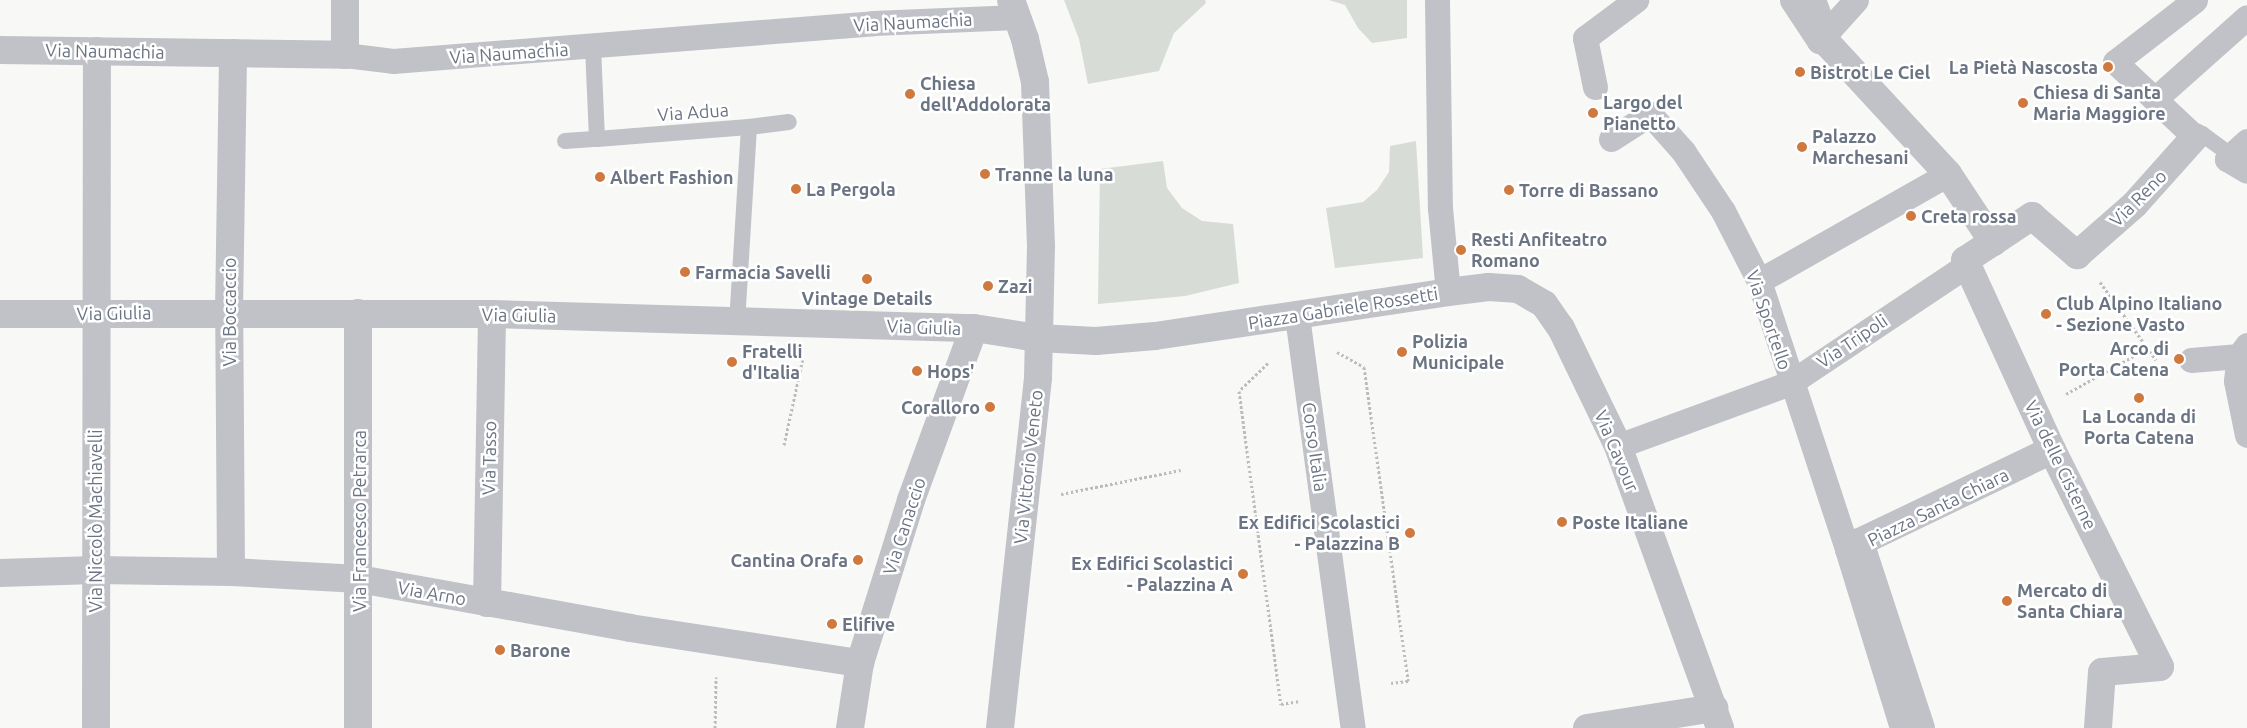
<!DOCTYPE html>
<meta charset="utf-8">
<style>
body{margin:0}
#map{position:relative;width:2247px;height:728px;overflow:hidden;background:#f8f8f6;font-family:Ubuntu,sans-serif}
div>[style]{position:absolute}
.green>*{inset:0;background:#d7dcd6}
.path>*{height:3px;margin-top:-1.5px;transform-origin:0;background:repeating-linear-gradient(90deg,#babcbf 0 2.5px,transparent 0 5px)}
.service>*{height:16px;margin:-8px;padding:0 8px;transform-origin:8px;border-radius:8px;background:#c0c2c7}
.pedestrian>*{height:25px;margin:-12.5px;padding:0 12.5px;transform-origin:12.5px;border-radius:12.5px;background:#c0c2c7}
.minor>*{height:28px;margin:-14px;padding:0 14px;transform-origin:14px;border-radius:14px;background:#c0c2c7}
.tertiary>*{height:28px;margin:-14px;padding:0 14px;transform-origin:14px;border-radius:14px;background:#c0c2c7}
.dots>*{width:14px;height:14px;translate:-50% -50%;box-sizing:border-box;border:2px solid #fff;border-radius:50%}
span{translate:-50% -50%;white-space:nowrap;text-align:center;line-height:1.15;-webkit-text-stroke:5px #fff;paint-order:stroke}
.street-label{font-size:18px;color:#6b7483}
.poi-label{font-size:18px;color:#6b7483;font-weight:700}
.right{translate:-100% -50%;text-align:right}
.left{translate:0 -50%;text-align:left}
</style>
<div id="map">
<div class="green">
<div style="clip-path:polygon(1064px 0,1205px 0,1206px 3px,1174px 33px,1159px 71px,1088px 84px,1079px 39px)"></div>
<div style="clip-path:polygon(1329px 0,1407px 0,1407px 38px,1372px 43px,1358px 28px,1345px 5px)"></div>
<div style="clip-path:polygon(1416px 141px,1423px 258px,1335px 268px,1326px 208px,1363px 202px,1377px 190px,1389px 172px,1390px 146px)"></div>
<div style="clip-path:polygon(1163px 161px,1167px 188px,1182px 208px,1202px 221px,1233px 224px,1239px 283px,1185px 296px,1098px 304px,1100px 169px)"></div>
</div>
<div class="path">
<div style="left:2100px;top:282px;width:96px;rotate:54.3deg"></div>
<div style="left:1337px;top:352px;width:31px;rotate:29deg"></div>
<div style="left:1364px;top:367px;width:317px;rotate:82deg"></div>
<div style="left:1408px;top:681px;width:17px;rotate:173deg"></div>
<div style="left:1268px;top:363px;width:40px;rotate:136deg"></div>
<div style="left:1239px;top:391px;width:316px;rotate:82.4deg"></div>
<div style="left:1281px;top:704px;width:19px;rotate:-9deg"></div>
<div style="left:2066px;top:394px;width:94px;rotate:-29.3deg"></div>
<div style="left:784px;top:445px;width:89px;rotate:-77.7deg"></div>
<div style="left:1061px;top:494px;width:122px;rotate:-11.3deg"></div>
<div style="left:715px;top:728px;width:51px;rotate:-88.9deg"></div>
</div>
<div class="service">
<div style="left:593px;top:47px;width:92px;rotate:87.5deg"></div>
<div style="left:597px;top:139px;width:152px;rotate:-4.5deg"></div>
<div style="left:749px;top:127px;width:194px;rotate:93.5deg"></div>
<div style="left:749px;top:127px;width:40px;rotate:-7.1deg"></div>
<div style="left:2195px;top:137px;width:8px;rotate:-23deg"></div>
<div style="left:2202px;top:134px;width:46px;rotate:36.1deg"></div>
<div style="left:565px;top:141px;width:32px;rotate:-4deg"></div>
</div>
<div class="pedestrian">
<div style="left:1437px;top:0;width:208px;rotate:89.2deg"></div>
<div style="left:1440px;top:208px;width:84px;rotate:84.6deg"></div>
<div style="left:1792px;top:0;width:49px;rotate:56.6deg"></div>
<div style="left:1819px;top:41px;width:55px;rotate:-47.9deg"></div>
<div style="left:2195px;top:0;width:101px;rotate:142.2deg"></div>
<div style="left:2115px;top:62px;width:110px;rotate:43.2deg"></div>
<div style="left:345px;top:55px;width:48px;rotate:7.1deg"></div>
<div style="left:393px;top:61px;width:482px;rotate:-4.5deg"></div>
<div style="left:873px;top:23px;width:144px;rotate:-2.4deg"></div>
<div style="left:1595px;top:87px;width:50px;rotate:-101.5deg"></div>
<div style="left:1585px;top:38px;width:64px;rotate:-36.7deg"></div>
<div style="left:2155px;top:99px;width:123px;rotate:-41.7deg"></div>
<div style="left:1611px;top:139px;width:46px;rotate:-32.7deg"></div>
<div style="left:1650px;top:114px;width:50px;rotate:48.3deg"></div>
<div style="left:1683px;top:151px;width:72px;rotate:56.3deg"></div>
<div style="left:1723px;top:211px;width:79px;rotate:62.8deg"></div>
<div style="left:1759px;top:281px;width:282px;rotate:71.8deg"></div>
<div style="left:1847px;top:549px;width:15px;rotate:-28deg"></div>
<div style="left:2247px;top:141px;width:27px;rotate:138deg"></div>
<div style="left:2227px;top:159px;width:23px;rotate:31deg"></div>
<div style="left:1759px;top:281px;width:217px;rotate:-29.5deg"></div>
<div style="left:1297px;top:316px;width:416px;rotate:82.3deg"></div>
<div style="left:2247px;top:345px;width:14px;rotate:126deg"></div>
<div style="left:2239px;top:356px;width:25px;rotate:97deg"></div>
<div style="left:2236px;top:381px;width:55px;rotate:78.5deg"></div>
<div style="left:2191px;top:360px;width:48px;rotate:-4.8deg"></div>
<div style="left:1618px;top:446px;width:183px;rotate:-20.1deg"></div>
<div style="left:1790px;top:383px;width:213px;rotate:-33.7deg"></div>
<div style="left:1847px;top:549px;width:187px;rotate:72.9deg"></div>
</div>
<div class="minor">
<div style="left:1812px;top:0;width:47px;rotate:70deg"></div>
<div style="left:1828px;top:44px;width:177px;rotate:47.3deg"></div>
<div style="left:1948px;top:174px;width:82px;rotate:56.5deg"></div>
<div style="left:1993px;top:242px;width:33px;rotate:147deg"></div>
<div style="left:1965px;top:260px;width:209px;rotate:65.4deg"></div>
<div style="left:2052px;top:450px;width:242px;rotate:63.5deg"></div>
<div style="left:2160px;top:667px;width:58px;rotate:175.1deg"></div>
<div style="left:2102px;top:672px;width:56px;rotate:94.1deg"></div>
<div style="left:0;top:50px;width:345px;rotate:0.8deg"></div>
<div style="left:345px;top:55px;width:55px;rotate:-90deg"></div>
<div style="left:1993px;top:242px;width:47px;rotate:-33.7deg"></div>
<div style="left:2032px;top:216px;width:60px;rotate:40.9deg"></div>
<div style="left:2077px;top:255px;width:77px;rotate:-41.3deg"></div>
<div style="left:2135px;top:204px;width:90px;rotate:-48.2deg"></div>
<div style="left:0;top:314px;width:492px"></div>
<div style="left:492px;top:314px;width:482px;rotate:1.7deg"></div>
<div style="left:974px;top:328px;width:65px;rotate:8.9deg"></div>
<div style="left:1038px;top:338px;width:58px;rotate:3deg"></div>
<div style="left:1096px;top:341px;width:59px;rotate:-4.8deg"></div>
<div style="left:1155px;top:336px;width:296px;rotate:-8.5deg"></div>
<div style="left:1448px;top:292px;width:41px;rotate:-7deg"></div>
<div style="left:1489px;top:287px;width:29px;rotate:4deg"></div>
<div style="left:1518px;top:289px;width:30px;rotate:30deg"></div>
<div style="left:1544px;top:304px;width:29px;rotate:55deg"></div>
<div style="left:1561px;top:328px;width:131px;rotate:64.2deg"></div>
<div style="left:1618px;top:446px;width:300px;rotate:70.1deg"></div>
<div style="left:231px;top:572px;width:260px;rotate:-90.4deg"></div>
<div style="left:229px;top:312px;width:259px;rotate:-89.1deg"></div>
<div style="left:0;top:573px;width:95px;rotate:-1.8deg"></div>
<div style="left:95px;top:570px;width:136px;rotate:0.8deg"></div>
<div style="left:231px;top:572px;width:128px;rotate:3.1deg"></div>
<div style="left:359px;top:579px;width:275px;rotate:10.2deg"></div>
<div style="left:630px;top:628px;width:233px;rotate:8.7deg"></div>
<div style="left:487px;top:603px;width:289px;rotate:-89deg"></div>
<div style="left:96px;top:728px;width:677px;rotate:-89.92deg"></div>
<div style="left:358px;top:728px;width:415px;rotate:-90deg"></div>
<div style="left:850px;top:728px;width:66px;rotate:-81.3deg"></div>
<div style="left:860px;top:663px;width:171px;rotate:-72.6deg"></div>
<div style="left:911px;top:500px;width:183px;rotate:-69.9deg"></div>
<div style="left:1587px;top:728px;width:129px;rotate:-8.9deg"></div>
<div style="left:1921px;top:728px;width:196px;rotate:-108.2deg"></div>
<div style="left:1860px;top:542px;width:213px;rotate:-25.6deg"></div>
</div>
<div class="tertiary">
<div style="left:1000px;top:728px;width:352px;rotate:-83.8deg"></div>
<div style="left:1038px;top:378px;width:132px;rotate:-88.7deg"></div>
<div style="left:1041px;top:246px;width:164px;rotate:-92.1deg"></div>
<div style="left:1035px;top:82px;width:44px;rotate:-103.1deg"></div>
<div style="left:1025px;top:39px;width:41px;rotate:-109.7deg"></div>
</div>
<div class="dots">
<div style="left:2108px;top:67px;background:#cf793f"></div>
<div style="left:1800px;top:72px;background:#cf793f"></div>
<div style="left:910px;top:94px;background:#cf793f"></div>
<div style="left:2023px;top:103px;background:#cf793f"></div>
<div style="left:1593px;top:113px;background:#cf793f"></div>
<div style="left:1802px;top:147px;background:#cf793f"></div>
<div style="left:985px;top:174px;background:#cf793f"></div>
<div style="left:600px;top:177px;background:#cf793f"></div>
<div style="left:796px;top:189px;background:#cf793f"></div>
<div style="left:1509px;top:190px;background:#cf793f"></div>
<div style="left:1911px;top:216px;background:#cf793f"></div>
<div style="left:1461px;top:250px;background:#cf793f"></div>
<div style="left:685px;top:272px;background:#cf793f"></div>
<div style="left:867px;top:279px;background:#cf793f"></div>
<div style="left:988px;top:286px;background:#cf793f"></div>
<div style="left:2046px;top:314px;background:#cf793f"></div>
<div style="left:1402px;top:352px;background:#cf793f"></div>
<div style="left:2179px;top:359px;background:#cf793f"></div>
<div style="left:732px;top:362px;background:#cf793f"></div>
<div style="left:917px;top:371px;background:#cf793f"></div>
<div style="left:2139px;top:398px;background:#cf793f"></div>
<div style="left:990px;top:407px;background:#cf793f"></div>
<div style="left:1562px;top:522px;background:#cf793f"></div>
<div style="left:1410px;top:533px;background:#cf793f"></div>
<div style="left:858px;top:560px;background:#cf793f"></div>
<div style="left:1243px;top:574px;background:#cf793f"></div>
<div style="left:2007px;top:601px;background:#cf793f"></div>
<div style="left:832px;top:624px;background:#cf793f"></div>
<div style="left:500px;top:650px;background:#cf793f"></div>
</div>
<div class="street-label">
<span style="left:913px;top:22px;rotate:-3deg">Via Naumachia</span>
<span style="left:105px;top:51px;rotate:1deg">Via Naumachia</span>
<span style="left:509px;top:53px;rotate:-4deg">Via Naumachia</span>
<span style="left:693px;top:112px;rotate:-4deg">Via Adua</span>
<span style="left:2138px;top:198px;rotate:-45deg">Via Reno</span>
<span style="left:1343px;top:308px;rotate:-9deg">Piazza Gabriele Rossetti</span>
<span style="left:229px;top:312px;rotate:-90deg">Via Boccaccio</span>
<span style="left:114px;top:313px;rotate:-1deg">Via Giulia</span>
<span style="left:519px;top:315px;rotate:1deg">Via Giulia</span>
<span style="left:1769px;top:320px;rotate:71deg">Via Sportello</span>
<span style="left:924px;top:327px;rotate:2deg">Via Giulia</span>
<span style="left:1852px;top:341px;rotate:-34deg">Via Tripoli</span>
<span style="left:1315px;top:447px;rotate:82deg">Corso Italia</span>
<span style="left:1617px;top:451px;rotate:67deg">Via Cavour</span>
<span style="left:489px;top:458px;rotate:-89deg">Via Tasso</span>
<span style="left:2061px;top:465px;rotate:64deg">Via delle Cisterne</span>
<span style="left:1028px;top:467px;rotate:-84deg">Via Vittorio Veneto</span>
<span style="left:1938px;top:507px;rotate:-26deg">Piazza Santa Chiara</span>
<span style="left:95px;top:521px;rotate:-90deg">Via Niccolò Machiavelli</span>
<span style="left:359px;top:521px;rotate:-90deg">Via Francesco Petrarca</span>
<span style="left:904px;top:526px;rotate:-72deg">Via Canaccio</span>
<span style="left:432px;top:593px;rotate:10deg">Via Arno</span>
</div>
<div class="poi-label">
<span class="right" style="left:2098px;top:67px">La Pietà Nascosta</span>
<span class="left" style="left:1810px;top:72px">Bistrot Le Ciel</span>
<span class="left" style="left:920px;top:94px">Chiesa<br>dell'Addolorata</span>
<span class="left" style="left:2033px;top:103px">Chiesa di Santa<br>Maria Maggiore</span>
<span class="left" style="left:1603px;top:113px">Largo del<br>Pianetto</span>
<span class="left" style="left:1812px;top:147px">Palazzo<br>Marchesani</span>
<span class="left" style="left:995px;top:174px">Tranne la luna</span>
<span class="left" style="left:610px;top:177px">Albert Fashion</span>
<span class="left" style="left:806px;top:189px">La Pergola</span>
<span class="left" style="left:1519px;top:190px">Torre di Bassano</span>
<span class="left" style="left:1921px;top:216px">Creta rossa</span>
<span class="left" style="left:1471px;top:250px">Resti Anfiteatro<br>Romano</span>
<span class="left" style="left:695px;top:272px">Farmacia Savelli</span>
<span class="left" style="left:998px;top:286px">Zazi</span>
<span style="left:867px;top:298px">Vintage Details</span>
<span class="left" style="left:2056px;top:314px">Club Alpino Italiano<br>- Sezione Vasto</span>
<span class="left" style="left:1412px;top:352px">Polizia<br>Municipale</span>
<span class="right" style="left:2169px;top:359px">Arco di<br>Porta Catena</span>
<span class="left" style="left:742px;top:362px">Fratelli<br>d'Italia</span>
<span class="left" style="left:927px;top:371px">Hops'</span>
<span class="right" style="left:980px;top:407px">Coralloro</span>
<span style="left:2139px;top:427px">La Locanda di<br>Porta Catena</span>
<span class="left" style="left:1572px;top:522px">Poste Italiane</span>
<span class="right" style="left:1400px;top:533px">Ex Edifici Scolastici<br>- Palazzina B</span>
<span class="right" style="left:848px;top:560px">Cantina Orafa</span>
<span class="right" style="left:1233px;top:574px">Ex Edifici Scolastici<br>- Palazzina A</span>
<span class="left" style="left:2017px;top:601px">Mercato di<br>Santa Chiara</span>
<span class="left" style="left:842px;top:624px">Elifive</span>
<span class="left" style="left:510px;top:650px">Barone</span>
</div>
</div>
